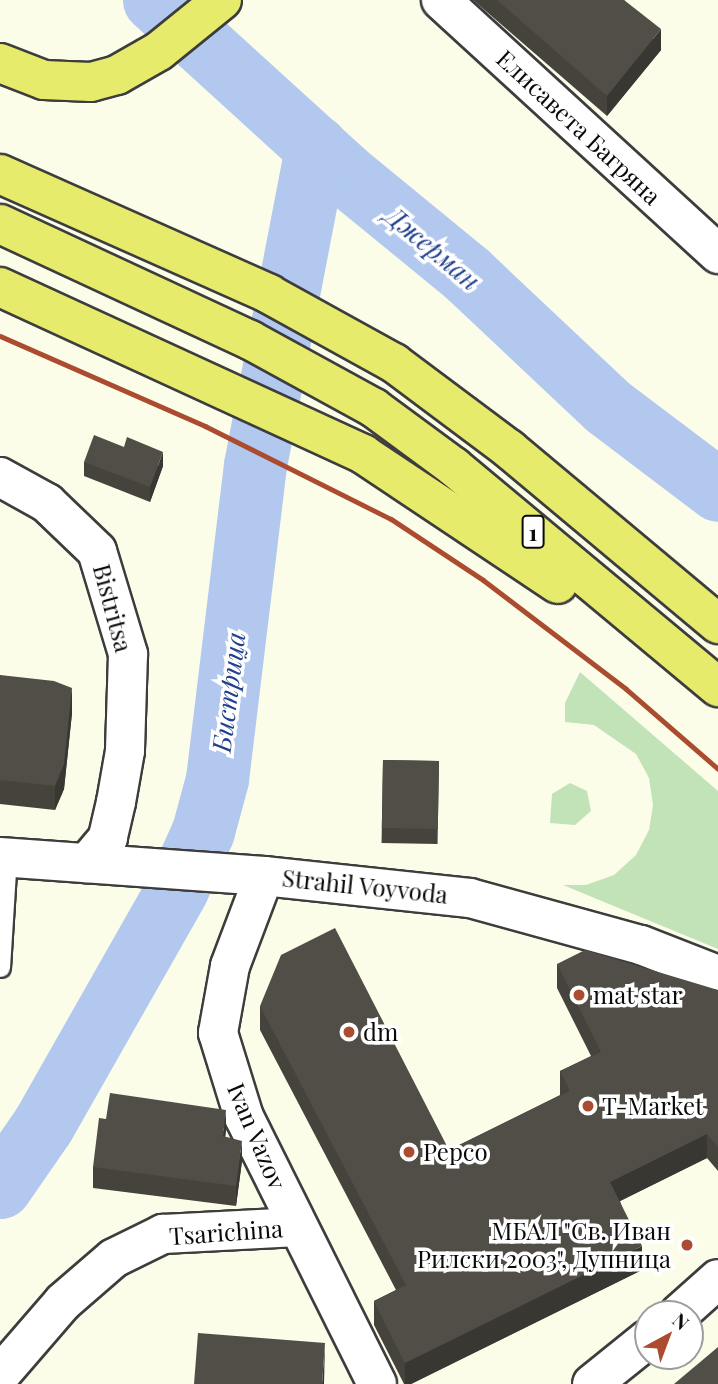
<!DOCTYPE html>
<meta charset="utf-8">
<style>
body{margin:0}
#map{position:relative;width:718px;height:1384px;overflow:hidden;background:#fbfde9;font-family:"Playfair Display",serif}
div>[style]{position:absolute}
.green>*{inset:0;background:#c2e3b7}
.river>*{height:63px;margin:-31.5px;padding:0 31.5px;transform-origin:31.5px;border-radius:31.5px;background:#b2c8ef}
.roads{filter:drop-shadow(2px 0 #3d3d3d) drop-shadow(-2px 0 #3d3d3d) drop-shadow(0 2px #3d3d3d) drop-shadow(0 -2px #3d3d3d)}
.service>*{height:19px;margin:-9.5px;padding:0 9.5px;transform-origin:9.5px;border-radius:9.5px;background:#fff}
.minor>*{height:38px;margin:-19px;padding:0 19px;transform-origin:19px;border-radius:19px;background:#fff}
.tertiary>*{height:38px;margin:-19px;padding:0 19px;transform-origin:19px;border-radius:19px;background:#fff}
.primary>*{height:38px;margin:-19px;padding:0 19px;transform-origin:19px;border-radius:19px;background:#e7eb6b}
.rail>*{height:5px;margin:-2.5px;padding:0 2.5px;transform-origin:2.5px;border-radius:2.5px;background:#ab4c30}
.wall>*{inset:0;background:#46433d;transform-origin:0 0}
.shaded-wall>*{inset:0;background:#393732}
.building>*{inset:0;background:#514e47;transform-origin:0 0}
.dots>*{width:19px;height:19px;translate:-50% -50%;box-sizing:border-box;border:4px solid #fff;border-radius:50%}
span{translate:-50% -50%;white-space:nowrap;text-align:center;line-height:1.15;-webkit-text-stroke:7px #fff;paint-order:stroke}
.shield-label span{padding:2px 5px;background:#fff;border:2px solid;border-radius:5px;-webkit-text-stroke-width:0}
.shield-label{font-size:23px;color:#0a0a0a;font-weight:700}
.street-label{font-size:24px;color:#0a0a0a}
.poi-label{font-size:24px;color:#0a0a0a}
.left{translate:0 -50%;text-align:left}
.right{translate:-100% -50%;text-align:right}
.water-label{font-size:26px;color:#21418e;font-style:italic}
.north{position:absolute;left:634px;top:1300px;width:70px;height:70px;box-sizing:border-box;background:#fff;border:2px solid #9d9d9d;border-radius:50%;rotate:41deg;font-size:19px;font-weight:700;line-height:28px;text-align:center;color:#0a0a0a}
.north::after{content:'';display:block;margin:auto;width:24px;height:32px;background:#ab4c30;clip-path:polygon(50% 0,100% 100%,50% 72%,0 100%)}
</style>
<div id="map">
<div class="green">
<div style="clip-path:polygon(580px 672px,718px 791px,718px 949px,563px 885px,586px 885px,614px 875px,636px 855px,649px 830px,653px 805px,649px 778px,636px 754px,594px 725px,565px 722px,565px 703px)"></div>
<div style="clip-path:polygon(570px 783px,587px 791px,591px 811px,575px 825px,550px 823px,552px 794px)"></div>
</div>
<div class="river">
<div style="left:154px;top:0;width:258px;rotate:42.3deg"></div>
<div style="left:345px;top:174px;width:158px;rotate:39.3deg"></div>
<div style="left:467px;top:274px;width:192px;rotate:43.3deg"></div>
<div style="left:607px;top:406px;width:139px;rotate:37.1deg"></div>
<div style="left:0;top:1187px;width:75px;rotate:-55.3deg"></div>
<div style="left:43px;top:1125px;width:271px;rotate:-60.4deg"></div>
<div style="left:177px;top:889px;width:64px;rotate:-65.9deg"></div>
<div style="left:203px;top:831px;width:54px;rotate:-74.9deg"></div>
<div style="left:217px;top:779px;width:316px;rotate:-83.1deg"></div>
<div style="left:255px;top:465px;width:324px;rotate:-79.1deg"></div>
</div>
<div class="roads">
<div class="service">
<div style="left:0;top:967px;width:110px;rotate:-86.4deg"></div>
</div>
<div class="minor">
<div style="left:441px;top:0;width:376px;rotate:42.5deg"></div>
<div style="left:0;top:477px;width:54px;rotate:29deg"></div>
<div style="left:47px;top:503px;width:69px;rotate:43.8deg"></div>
<div style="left:97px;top:551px;width:108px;rotate:73.2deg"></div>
<div style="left:128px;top:654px;width:97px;rotate:91.8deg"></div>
<div style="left:125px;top:751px;width:52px;rotate:100deg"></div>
<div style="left:116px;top:802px;width:37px;rotate:103deg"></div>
<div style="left:108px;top:838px;width:33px;rotate:130deg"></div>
<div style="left:264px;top:876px;width:96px;rotate:110.7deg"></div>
<div style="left:230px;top:966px;width:68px;rotate:100.2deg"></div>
<div style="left:218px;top:1033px;width:88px;rotate:72.8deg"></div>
<div style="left:244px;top:1117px;width:298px;rotate:63.5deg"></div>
<div style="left:679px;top:1314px;width:52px;rotate:-41.9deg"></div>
<div style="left:0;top:1375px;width:96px;rotate:-49.2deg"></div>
<div style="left:63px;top:1302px;width:67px;rotate:-40.8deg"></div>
<div style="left:114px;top:1258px;width:55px;rotate:-26.1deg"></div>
<div style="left:163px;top:1234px;width:135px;rotate:-3deg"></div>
<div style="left:592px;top:1384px;width:72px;rotate:-38.8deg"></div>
</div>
<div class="tertiary">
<div style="left:0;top:857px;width:265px;rotate:4.1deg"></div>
<div style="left:264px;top:876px;width:207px;rotate:6.1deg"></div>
<div style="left:470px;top:898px;width:177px;rotate:15.4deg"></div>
<div style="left:641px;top:945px;width:83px;rotate:21.3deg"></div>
</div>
<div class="primary">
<div style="left:0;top:63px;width:47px;rotate:21.1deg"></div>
<div style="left:44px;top:80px;width:47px;rotate:2.4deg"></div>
<div style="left:91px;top:82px;width:27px;rotate:-15deg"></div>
<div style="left:117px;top:75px;width:48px;rotate:-29.7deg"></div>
<div style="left:159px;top:51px;width:81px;rotate:-39deg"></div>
<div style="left:0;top:174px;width:295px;rotate:24deg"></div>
<div style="left:269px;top:294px;width:143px;rotate:28.9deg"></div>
<div style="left:394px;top:363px;width:144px;rotate:36.8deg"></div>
<div style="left:509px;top:449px;width:273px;rotate:39.9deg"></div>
<div style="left:0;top:224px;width:276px;rotate:24.9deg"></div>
<div style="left:250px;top:340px;width:141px;rotate:28.7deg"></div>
<div style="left:374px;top:408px;width:99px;rotate:36.4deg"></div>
<div style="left:454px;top:467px;width:344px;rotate:39.8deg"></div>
<div style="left:0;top:287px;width:400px;rotate:24.7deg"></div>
<div style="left:363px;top:454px;width:234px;rotate:33.7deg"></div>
</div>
</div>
<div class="rail">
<div style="left:0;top:336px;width:224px;rotate:23.7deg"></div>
<div style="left:205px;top:426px;width:208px;rotate:26.6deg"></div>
<div style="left:391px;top:519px;width:110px;rotate:33.5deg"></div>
<div style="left:483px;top:580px;width:180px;rotate:37.3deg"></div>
<div style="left:626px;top:689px;width:122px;rotate:41deg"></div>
</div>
<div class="wall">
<div style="clip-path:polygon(473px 0,624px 0,661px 50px,607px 116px)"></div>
<div style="clip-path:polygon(84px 462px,163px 466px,150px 502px,84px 476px)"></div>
<div style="clip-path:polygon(0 675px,72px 713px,64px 789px,55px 810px,0 804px)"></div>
<div style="left:383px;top:760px;width:56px;height:83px;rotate:1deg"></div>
<div style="clip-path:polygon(557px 964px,718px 990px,718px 1171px,707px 1158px,620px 1201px,642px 1270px,411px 1384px,404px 1384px,374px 1325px,374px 1301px,396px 1290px,260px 1030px,260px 1006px,449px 1150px,560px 1095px,560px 1071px,591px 1056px,557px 988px)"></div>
<div style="clip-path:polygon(226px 1130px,225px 1137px,242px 1161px,236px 1206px,93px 1188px,93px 1167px)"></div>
</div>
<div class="shaded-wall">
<div style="clip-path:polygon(661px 29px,661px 50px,607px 116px,607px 96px)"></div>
<div style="clip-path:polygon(163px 452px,163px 466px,150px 502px,150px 487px)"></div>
<div style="clip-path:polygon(72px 688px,72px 713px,64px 789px,55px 810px,55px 786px)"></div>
<div style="clip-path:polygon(226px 1110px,226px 1130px,223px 1156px,223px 1136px)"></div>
<div style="clip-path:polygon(707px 1134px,707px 1158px,610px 1206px,610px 1182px)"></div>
<div style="clip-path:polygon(242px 1141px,242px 1161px,236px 1206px,236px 1186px)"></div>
<div style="clip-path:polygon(642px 1246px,642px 1270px,411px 1384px,405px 1384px,405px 1363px)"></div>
<div style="clip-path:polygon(325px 1343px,324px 1384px,322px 1384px)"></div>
</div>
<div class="building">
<div style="clip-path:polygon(497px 0,624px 0,661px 29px,607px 96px)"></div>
<div style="clip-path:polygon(94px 435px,124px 447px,127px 437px,163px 452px,150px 487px,84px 462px)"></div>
<div style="clip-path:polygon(0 675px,54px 681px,72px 688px,64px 764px,55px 786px,0 780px)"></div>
<div style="left:383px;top:760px;width:56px;height:68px;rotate:1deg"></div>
<div style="clip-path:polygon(335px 928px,449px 1150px,570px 1091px,560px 1071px,601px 1052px,557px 964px,585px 950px,718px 990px,718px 1147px,707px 1134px,610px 1182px,642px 1246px,405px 1363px,374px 1301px,406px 1285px,260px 1006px,281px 955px)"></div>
<div style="clip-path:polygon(110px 1093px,226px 1110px,223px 1136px,242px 1141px,236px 1186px,93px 1167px,99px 1118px,106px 1119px)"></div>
<div style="clip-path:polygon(198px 1333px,325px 1343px,322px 1384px,194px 1384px)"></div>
<div style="clip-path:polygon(718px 1347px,718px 1384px,674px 1384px)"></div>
</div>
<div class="dots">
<div style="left:579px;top:995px;background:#ab4c30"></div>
<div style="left:349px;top:1032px;background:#ab4c30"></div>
<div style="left:588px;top:1106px;background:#ab4c30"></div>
<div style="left:409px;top:1152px;background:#ab4c30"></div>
<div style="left:687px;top:1245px;background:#ab4c30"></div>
</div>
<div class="shield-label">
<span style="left:533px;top:532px">1</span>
</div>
<div class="street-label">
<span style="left:579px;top:127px;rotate:43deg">Елисавета Багряна</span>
<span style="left:113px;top:608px;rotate:75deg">Bistritsa</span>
<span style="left:365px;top:886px;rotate:6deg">Strahil Voyvoda</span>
<span style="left:257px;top:1136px;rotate:67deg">Ivan Vazov</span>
<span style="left:226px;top:1232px;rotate:-4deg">Tsarichina</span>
</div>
<div class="poi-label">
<span class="left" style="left:593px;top:995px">mat star</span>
<span class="left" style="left:363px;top:1032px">dm</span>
<span class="left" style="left:602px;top:1106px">T-Market</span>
<span class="left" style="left:423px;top:1152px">Pepco</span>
<span class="right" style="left:671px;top:1245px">МБАЛ "Св. Иван<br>Рилски 2003", Дупница</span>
</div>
<div class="water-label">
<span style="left:433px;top:248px;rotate:40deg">Джерман</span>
<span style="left:228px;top:692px;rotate:-83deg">Бистрица</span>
</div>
<div class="north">N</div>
</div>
